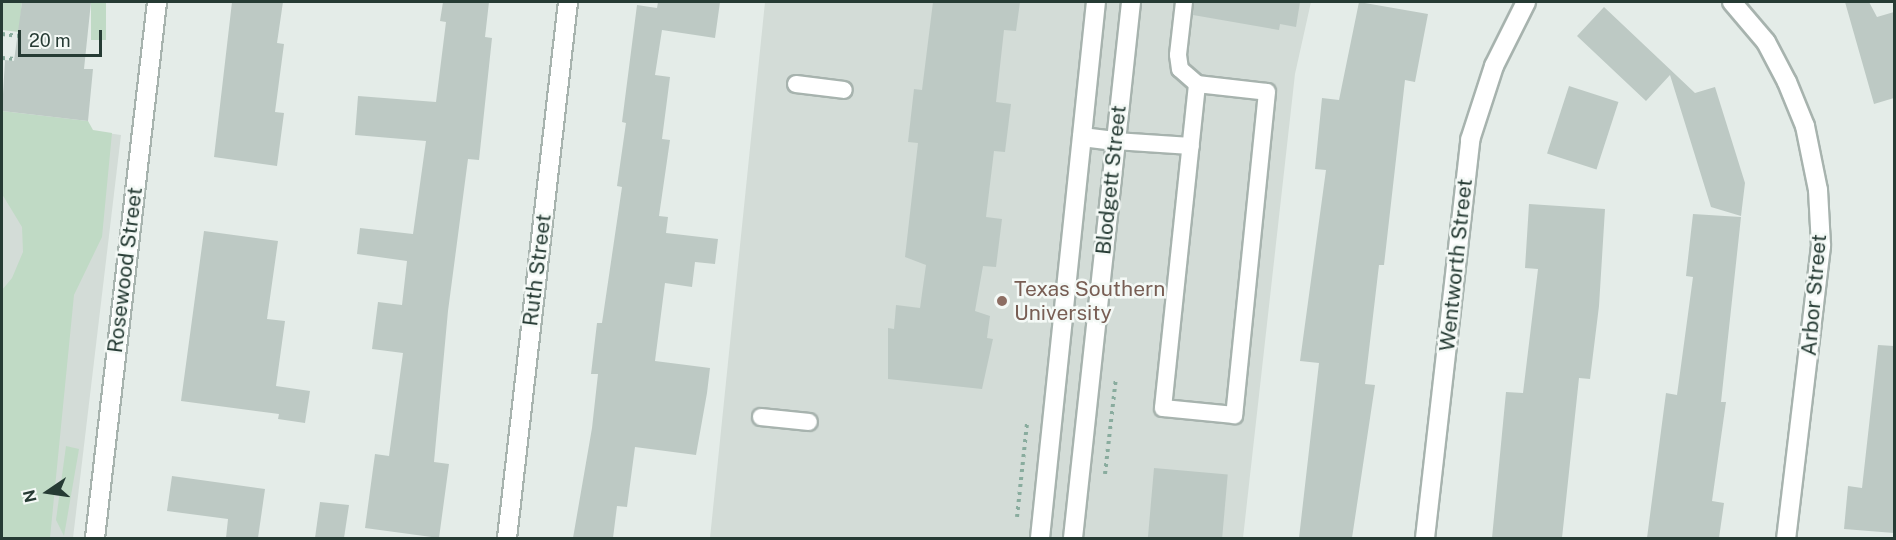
<!DOCTYPE html>
<style>
body{margin:0}
#map{position:relative;width:1896px;height:540px;overflow:hidden;background:#e4ece8;font-family:"Public Sans",sans-serif}
div>[style]{position:absolute}
.built>*{inset:0;background:#d3dcd7}
.green>*{inset:0;background:#c0dac5;transform-origin:0 0}
.building>*{inset:0;background:#bdc9c4;transform-origin:0 0}
.path>*{height:4px;margin-top:-2px;transform-origin:0;background:repeating-linear-gradient(90deg,#89ac9e 0 3px,transparent 0 7.5px)}
.roads{filter:drop-shadow(2px 0 #a7b3ae) drop-shadow(-2px 0 #a7b3ae) drop-shadow(0 2px #a7b3ae) drop-shadow(0 -2px #a7b3ae)}
.service>*{height:16px;margin:-8px;padding:0 8px;transform-origin:8px;border-radius:8px;background:#fff}
.minor>*{height:18px;margin:-9px;padding:0 9px;transform-origin:9px;border-radius:9px;background:#fff}
.secondary>*{height:18px;margin:-9px;padding:0 9px;transform-origin:9px;border-radius:9px;background:#fff}
.dots>*{width:16px;height:16px;translate:-50% -50%;box-sizing:border-box;border:3px solid #f4f9f6;border-radius:50%}
span{translate:-50% -50%;white-space:nowrap;text-align:center;line-height:1.15;-webkit-text-stroke:5px #f4f9f6;paint-order:stroke}
.street-label{font-size:21px;color:#263b34}
.education-label{font-size:21px;color:#785e54}
.left{translate:0 -50%;text-align:left}
.frame{position:absolute;inset:0;border:3px solid #263b34;pointer-events:none}
.north{position:absolute;left:18px;top:462px;width:60px;height:60px;-webkit-text-stroke:4px #f4f9f6;paint-order:stroke;rotate:257deg;font-size:16px;font-weight:700;line-height:24px;text-align:center;color:#263b34}
.north::after{content:'';display:block;margin:auto;width:21px;height:27px;background:#263b34;clip-path:polygon(50% 0,100% 100%,50% 72%,0 100%)}
.scale{position:absolute;left:18px;top:30px;width:84px;height:27px;box-sizing:border-box;border:3px solid #263b34;border-top:0;padding-left:8px;font-size:18px;line-height:21px;white-space:nowrap;color:#263b34;-webkit-text-stroke:4px #f4f9f6;paint-order:stroke}
</style>
<div id="map">
<div class="built">
<div style="clip-path:polygon(765px 2px,1311px 2px,1295px 74px,1243px 538px,710px 538px)"></div>
<div style="clip-path:polygon(2px 118px,121px 135px,73px 538px,2px 538px)"></div>
</div>
<div class="green">
<div style="clip-path:polygon(2px 2px,22px 2px,19px 32px,2px 30px)"></div>
<div style="left:91px;top:2px;width:15px;height:38px"></div>
<div style="clip-path:polygon(2px 111px,88px 121px,93px 130px,112px 133px,102px 237px,74px 295px,50px 538px,2px 538px,2px 290px,12px 278px,23px 252px,22px 227px,2px 194px)"></div>
<div style="clip-path:polygon(66px 446px,79px 449px,64px 536px,56px 520px)"></div>
</div>
<div class="building">
<div style="clip-path:polygon(22px 2px,91px 2px,84px 69px,93px 69px,88px 121px,2px 111px,5px 60px,14px 61px)"></div>
<div style="clip-path:polygon(232px 2px,283px 2px,277px 43px,284px 44px,275px 112px,284px 113px,277px 166px,214px 157px)"></div>
<div style="clip-path:polygon(443px 2px,489px 2px,485px 37px,492px 38px,479px 160px,468px 159px,448px 311px,434px 462px,449px 464px,439px 538px,365px 528px,375px 454px,389px 456px,403px 353px,372px 349px,378px 302px,402px 305px,407px 261px,357px 254px,360px 228px,413px 234px,426px 141px,355px 135px,358px 96px,436px 102px,446px 22px,440px 21px)"></div>
<div style="clip-path:polygon(658px 2px,720px 2px,715px 38px,662px 30px,655px 75px,670px 77px,662px 139px,670px 140px,659px 216px,668px 217px,666px 233px,718px 239px,715px 264px,695px 262px,692px 287px,665px 283px,655px 361px,710px 368px,707px 393px,696px 455px,635px 447px,627px 507px,617px 506px,613px 538px,573px 538px,592px 428px,598px 374px,591px 374px,597px 323px,602px 323px,622px 187px,617px 186px,626px 123px,622px 122px,637px 5px,657px 8px)"></div>
<div style="clip-path:polygon(933px 2px,1020px 2px,1016px 31px,1004px 30px,996px 102px,1011px 104px,1005px 152px,994px 151px,986px 217px,1002px 219px,996px 267px,983px 266px,975px 311px,990px 316px,987px 338px,993px 339px,982px 389px,888px 379px,888px 328px,894px 329px,896px 305px,920px 308px,926px 265px,905px 257px,918px 143px,908px 142px,914px 89px,922px 90px)"></div>
<div style="clip-path:polygon(1194px 2px,1300px 2px,1296px 27px,1280px 24px,1279px 30px,1193px 15px)"></div>
<div style="clip-path:polygon(1359px 2px,1428px 14px,1415px 82px,1405px 80px,1384px 265px,1379px 265px,1365px 384px,1375px 385px,1352px 538px,1299px 538px,1319px 363px,1300px 361px,1326px 170px,1315px 169px,1322px 98px,1339px 100px)"></div>
<div style="clip-path:polygon(1845px 2px,1869px 2px,1877px 17px,1894px 12px,1894px 98px,1874px 104px)"></div>
<div style="clip-path:polygon(1604px 7px,1695px 93px,1715px 87px,1745px 183px,1741px 216px,1711px 207px,1670px 75px,1646px 101px,1577px 36px)"></div>
<div style="left:1569px;top:86px;width:52px;height:71px;rotate:18deg"></div>
<div style="clip-path:polygon(1529px 204px,1605px 209px,1599px 306px,1590px 379px,1579px 378px,1562px 538px,1492px 538px,1506px 392px,1523px 393px,1538px 269px,1525px 268px)"></div>
<div style="clip-path:polygon(1693px 214px,1741px 217px,1721px 402px,1726px 402px,1712px 501px,1724px 503px,1719px 538px,1647px 538px,1666px 393px,1677px 395px,1693px 277px,1686px 276px)"></div>
<div style="clip-path:polygon(204px 231px,278px 241px,267px 319px,285px 321px,276px 386px,310px 391px,305px 423px,278px 419px,279px 414px,181px 401px)"></div>
<div style="clip-path:polygon(1878px 345px,1894px 346px,1894px 533px,1844px 529px,1848px 486px,1862px 488px)"></div>
<div style="left:1154px;top:468px;width:74px;height:70px;rotate:5deg"></div>
<div style="clip-path:polygon(172px 476px,265px 489px,258px 538px,226px 538px,228px 519px,167px 511px)"></div>
<div style="clip-path:polygon(320px 502px,349px 505px,344px 538px,315px 538px)"></div>
</div>
<div class="path">
<div style="left:2px;top:34px;width:17px;rotate:7deg"></div>
<div style="left:2px;top:58px;width:14px;rotate:4deg"></div>
<div style="left:1105px;top:474px;width:97px;rotate:-83.5deg"></div>
<div style="left:1017px;top:517px;width:94px;rotate:-83.9deg"></div>
</div>
<div class="roads">
<div class="service">
<div style="left:1184px;top:2px;width:53px;rotate:96.5deg"></div>
<div style="left:1178px;top:55px;width:14px;rotate:82deg"></div>
<div style="left:1180px;top:69px;width:23px;rotate:41deg"></div>
<div style="left:796px;top:84px;width:48px;rotate:7.1deg"></div>
<div style="left:1197px;top:84px;width:70px;rotate:6.5deg"></div>
<div style="left:1267px;top:92px;width:325px;rotate:95.8deg"></div>
<div style="left:1234px;top:415px;width:71px;rotate:-174.4deg"></div>
<div style="left:1163px;top:408px;width:326px;rotate:-84deg"></div>
<div style="left:1115px;top:141px;width:76px;rotate:3.8deg"></div>
<div style="left:761px;top:417px;width:48px;rotate:5.9deg"></div>
</div>
<div class="minor">
<div style="left:1732px;top:2px;width:52px;rotate:49.6deg"></div>
<div style="left:1766px;top:42px;width:45px;rotate:62.3deg"></div>
<div style="left:1787px;top:82px;width:48px;rotate:67.8deg"></div>
<div style="left:1805px;top:126px;width:65px;rotate:78.5deg"></div>
<div style="left:1818px;top:190px;width:56px;rotate:86.9deg"></div>
<div style="left:1821px;top:246px;width:294px;rotate:96.8deg"></div>
<div style="left:95px;top:538px;width:540px;rotate:-83.4deg"></div>
<div style="left:507px;top:538px;width:539px;rotate:-83.51deg"></div>
<div style="left:1425px;top:538px;width:401px;rotate:-83.5deg"></div>
<div style="left:1470px;top:140px;width:78px;rotate:-72deg"></div>
<div style="left:1494px;top:66px;width:72px;rotate:-63.4deg"></div>
</div>
<div class="secondary">
<div style="left:1082px;top:137px;width:33px;rotate:7deg"></div>
<div style="left:1040px;top:538px;width:539px;rotate:-84.04deg"></div>
<div style="left:1073px;top:538px;width:539px;rotate:-83.82deg"></div>
</div>
</div>
<div class="dots">
<div style="left:1002px;top:301px;background:#8d6e63"></div>
</div>
<div class="street-label">
<span style="left:1111px;top:180px;rotate:-84deg">Blodgett Street</span>
<span style="left:1456px;top:265px;rotate:-84deg">Wentworth Street</span>
<span style="left:125px;top:270px;rotate:-83deg">Rosewood Street</span>
<span style="left:537px;top:270px;rotate:-83deg">Ruth Street</span>
<span style="left:1814px;top:295px;rotate:-85deg">Arbor Street</span>
</div>
<div class="education-label">
<span class="left" style="left:1014px;top:301px">Texas Southern<br>University</span>
</div>
<div class="frame"></div>
<div class="north">N</div>
<div class="scale">20 m</div>
</div>
